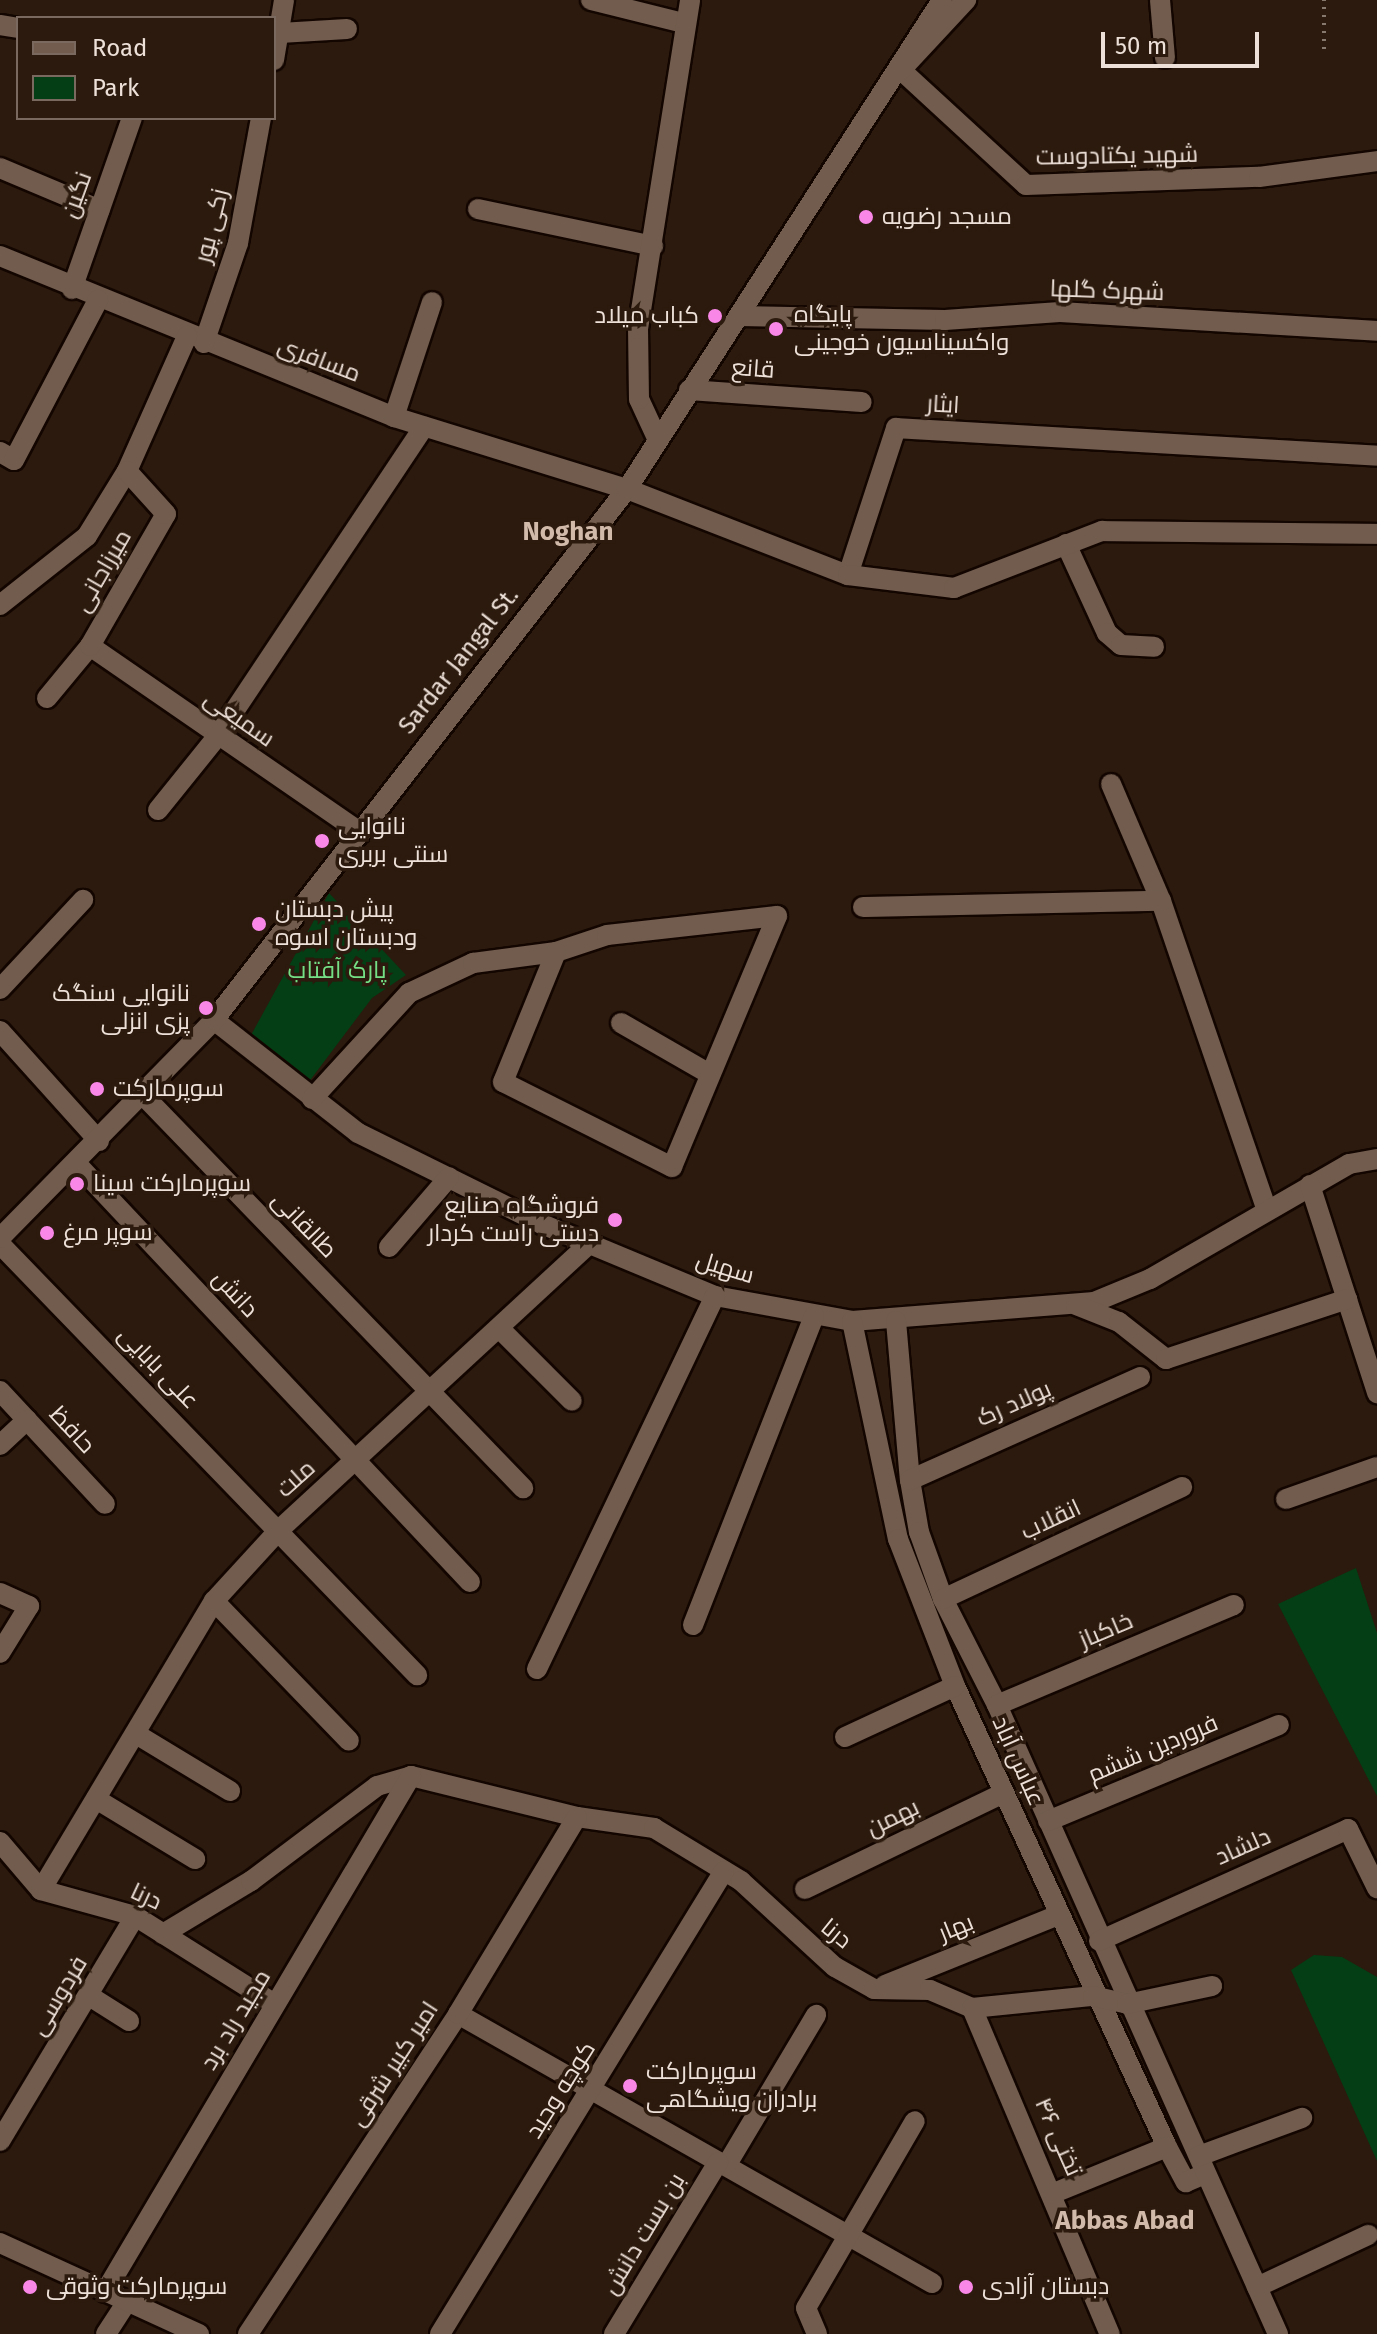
<!DOCTYPE html>
<meta charset="utf-8">
<style>
body{margin:0}
#map{position:relative;width:1377px;height:2334px;overflow:hidden;background:#2b1a0d;font-family:"Fira Sans",Cairo,sans-serif}
div>[style]{position:absolute}
.green>*{inset:0;background:#043e14}
.path>*{height:4px;margin-top:-2px;transform-origin:0;background:repeating-linear-gradient(90deg,#88796f 0 2px,transparent 0 8px)}
.roads{filter:drop-shadow(2px 0 #130500) drop-shadow(-2px 0 #130500) drop-shadow(0 2px #130500) drop-shadow(0 -2px #130500)}
.minor>*{height:20px;margin:-10px;padding:0 10px;transform-origin:10px;border-radius:10px;background:#715c4d}
.tertiary>*{height:20px;margin:-10px;padding:0 10px;transform-origin:10px;border-radius:10px;background:#715c4d}
.secondary>*{height:20px;margin:-10px;padding:0 10px;transform-origin:10px;border-radius:10px;background:#715c4d}
.dots>*{width:22px;height:22px;translate:-50% -50%;box-sizing:border-box;border:4px solid #2b1a0d;border-radius:50%}
span{translate:-50% -50%;white-space:nowrap;text-align:center;line-height:1.15;-webkit-text-stroke:7px #2b1a0d;paint-order:stroke}
.street-label{font-size:24px;color:#ede0d8}
.poi-label{font-size:24px;color:#ede0d8}
.left{translate:0 -50%;text-align:left}
.right{translate:-100% -50%;text-align:right}
.park-label{font-size:24px;color:#74df85}
.neighbourhood-label{font-size:26px;color:#d2baaa;font-weight:700}
.legend{position:absolute;left:16px;top:16px;width:260px;height:104px;box-sizing:border-box;background:#2b1a0d;border:2px solid #79695e;margin:0;padding:10px 14px;list-style:none;font-size:24px;color:#ede0d8}
.legend li{display:flex;align-items:center;gap:16px;height:40px}
.legend b{width:40px;border:2px solid #79695e}
.scale{position:absolute;left:1101px;top:32px;width:158px;height:36px;box-sizing:border-box;border:4px solid #ede0d8;border-top:0;padding-left:10px;font-size:24px;line-height:28px;white-space:nowrap;color:#ede0d8;-webkit-text-stroke:6px #2b1a0d;paint-order:stroke}
</style>
<div id="map">
<div class="green">
<div style="clip-path:polygon(329px 893px,406px 975px,372px 998px,308px 1083px,245px 1046px)"></div>
<div style="clip-path:polygon(1356px 1568px,1377px 1633px,1377px 1796px,1278px 1604px)"></div>
<div style="clip-path:polygon(1314px 1955px,1342px 1957px,1377px 1977px,1377px 2161px,1291px 1970px)"></div>
</div>
<div class="path">
<div style="left:1324px;top:49px;width:49px;rotate:-90deg"></div>
</div>
<div class="roads">
<div class="minor">
<div style="left:591px;top:0;width:95px;rotate:14deg"></div>
<div style="left:1160px;top:0;width:58px;rotate:85.1deg"></div>
<div style="left:0;top:25px;width:18px;rotate:9deg"></div>
<div style="left:280px;top:33px;width:67px;rotate:-3.4deg"></div>
<div style="left:274px;top:60px;width:61px;rotate:-80.5deg"></div>
<div style="left:901px;top:70px;width:170px;rotate:42.6deg"></div>
<div style="left:1026px;top:185px;width:233px;rotate:-2deg"></div>
<div style="left:1259px;top:177px;width:119px;rotate:-7.7deg"></div>
<div style="left:0;top:168px;width:108px;rotate:22.8deg"></div>
<div style="left:478px;top:209px;width:179px;rotate:11.9deg"></div>
<div style="left:0;top:256px;width:426px;rotate:22.2deg"></div>
<div style="left:394px;top:417px;width:244px;rotate:17.2deg"></div>
<div style="left:627px;top:489px;width:237px;rotate:21.3deg"></div>
<div style="left:848px;top:575px;width:155px;rotate:-71.9deg"></div>
<div style="left:896px;top:428px;width:482px;rotate:3.3deg"></div>
<div style="left:72px;top:289px;width:181px;rotate:-70.7deg"></div>
<div style="left:739px;top:316px;width:206px;rotate:1.1deg"></div>
<div style="left:945px;top:320px;width:115px;rotate:-4deg"></div>
<div style="left:1060px;top:312px;width:318px;rotate:3.4deg"></div>
<div style="left:204px;top:343px;width:106px;rotate:-71.2deg"></div>
<div style="left:238px;top:243px;width:127px;rotate:-79.6deg"></div>
<div style="left:689px;top:390px;width:173px;rotate:4deg"></div>
<div style="left:394px;top:417px;width:121px;rotate:-71.7deg"></div>
<div style="left:657px;top:438px;width:43px;rotate:-114.8deg"></div>
<div style="left:639px;top:399px;width:70px;rotate:-90.8deg"></div>
<div style="left:638px;top:329px;width:333px;rotate:-81deg"></div>
<div style="left:0;top:452px;width:16px;rotate:30deg"></div>
<div style="left:14px;top:460px;width:181px;rotate:-62.3deg"></div>
<div style="left:1066px;top:544px;width:98px;rotate:65.3deg"></div>
<div style="left:1107px;top:633px;width:18px;rotate:41deg"></div>
<div style="left:1121px;top:645px;width:33px;rotate:3deg"></div>
<div style="left:848px;top:575px;width:107px;rotate:7deg"></div>
<div style="left:954px;top:588px;width:159px;rotate:-21.1deg"></div>
<div style="left:1102px;top:531px;width:275px;rotate:0.6deg"></div>
<div style="left:0;top:605px;width:111px;rotate:-38.4deg"></div>
<div style="left:87px;top:536px;width:76px;rotate:-58.4deg"></div>
<div style="left:127px;top:471px;width:148px;rotate:-66deg"></div>
<div style="left:90px;top:646px;width:329px;rotate:34.6deg"></div>
<div style="left:47px;top:698px;width:67px;rotate:-50.4deg"></div>
<div style="left:90px;top:646px;width:152px;rotate:-60.1deg"></div>
<div style="left:166px;top:514px;width:58px;rotate:-132.2deg"></div>
<div style="left:1111px;top:784px;width:127px;rotate:66.9deg"></div>
<div style="left:1161px;top:901px;width:324px;rotate:71.1deg"></div>
<div style="left:158px;top:810px;width:94px;rotate:-51.1deg"></div>
<div style="left:217px;top:737px;width:373px;rotate:-56.3deg"></div>
<div style="left:863px;top:907px;width:298px;rotate:-1.2deg"></div>
<div style="left:0;top:989px;width:122px;rotate:-47deg"></div>
<div style="left:214px;top:1020px;width:183px;rotate:38.1deg"></div>
<div style="left:358px;top:1133px;width:205px;rotate:26.3deg"></div>
<div style="left:542px;top:1224px;width:187px;rotate:22.6deg"></div>
<div style="left:715px;top:1296px;width:139px;rotate:10.3deg"></div>
<div style="left:852px;top:1321px;width:243px;rotate:-4.5deg"></div>
<div style="left:1094px;top:1302px;width:61px;rotate:-22.3deg"></div>
<div style="left:1150px;top:1279px;width:230px;rotate:-30deg"></div>
<div style="left:1349px;top:1164px;width:28px;rotate:-10deg"></div>
<div style="left:621px;top:1023px;width:100px;rotate:29.9deg"></div>
<div style="left:0;top:1031px;width:148px;rotate:48deg"></div>
<div style="left:143px;top:1095px;width:547px;rotate:45.96deg"></div>
<div style="left:312px;top:1099px;width:144px;rotate:-47.5deg"></div>
<div style="left:409px;top:993px;width:71px;rotate:-25.1deg"></div>
<div style="left:473px;top:963px;width:84px;rotate:-7.5deg"></div>
<div style="left:556px;top:952px;width:54px;rotate:-18.4deg"></div>
<div style="left:607px;top:935px;width:171px;rotate:-6.4deg"></div>
<div style="left:777px;top:916px;width:272px;rotate:112.7deg"></div>
<div style="left:672px;top:1167px;width:189px;rotate:-153.3deg"></div>
<div style="left:503px;top:1082px;width:140px;rotate:-67.8deg"></div>
<div style="left:76px;top:1163px;width:575px;rotate:46.76deg"></div>
<div style="left:1310px;top:1185px;width:219px;rotate:72.1deg"></div>
<div style="left:0;top:1244px;width:600px;rotate:45.95deg"></div>
<div style="left:389px;top:1247px;width:92px;rotate:-49.4deg"></div>
<div style="left:1076px;top:1305px;width:46px;rotate:21.6deg"></div>
<div style="left:1119px;top:1322px;width:60px;rotate:38.2deg"></div>
<div style="left:1166px;top:1359px;width:191px;rotate:-18.3deg"></div>
<div style="left:852px;top:1321px;width:223px;rotate:78.1deg"></div>
<div style="left:898px;top:1539px;width:158px;rotate:68.8deg"></div>
<div style="left:955px;top:1686px;width:507px;rotate:65.3deg"></div>
<div style="left:1167px;top:2147px;width:40px;rotate:62deg"></div>
<div style="left:1186px;top:2182px;width:21px;rotate:-23deg"></div>
<div style="left:896px;top:1321px;width:160px;rotate:85deg"></div>
<div style="left:910px;top:1480px;width:53px;rotate:80.2deg"></div>
<div style="left:919px;top:1532px;width:71px;rotate:70.3deg"></div>
<div style="left:943px;top:1599px;width:119px;rotate:63deg"></div>
<div style="left:997px;top:1705px;width:689px;rotate:65.93deg"></div>
<div style="left:501px;top:1330px;width:100px;rotate:45deg"></div>
<div style="left:0;top:1391px;width:154px;rotate:47.1deg"></div>
<div style="left:0;top:1445px;width:37px;rotate:-43deg"></div>
<div style="left:910px;top:1480px;width:252px;rotate:-24.1deg"></div>
<div style="left:1286px;top:1499px;width:96px;rotate:-19.4deg"></div>
<div style="left:0;top:1593px;width:32px;rotate:24deg"></div>
<div style="left:29px;top:1606px;width:55px;rotate:121.7deg"></div>
<div style="left:943px;top:1599px;width:264px;rotate:-25.1deg"></div>
<div style="left:214px;top:1601px;width:194px;rotate:46deg"></div>
<div style="left:693px;top:1625px;width:332px;rotate:-68.6deg"></div>
<div style="left:537px;top:1669px;width:413px;rotate:-64.5deg"></div>
<div style="left:997px;top:1705px;width:257px;rotate:-22.9deg"></div>
<div style="left:136px;top:1734px;width:110px;rotate:31.2deg"></div>
<div style="left:845px;top:1737px;width:121px;rotate:-24.9deg"></div>
<div style="left:96px;top:1799px;width:116px;rotate:31.2deg"></div>
<div style="left:1048px;top:1821px;width:250px;rotate:-22.6deg"></div>
<div style="left:0;top:1842px;width:63px;rotate:49.5deg"></div>
<div style="left:41px;top:1890px;width:98px;rotate:15.5deg"></div>
<div style="left:135px;top:1916px;width:165px;rotate:32.2deg"></div>
<div style="left:805px;top:1889px;width:221px;rotate:-25.8deg"></div>
<div style="left:41px;top:1890px;width:337px;rotate:-59.1deg"></div>
<div style="left:214px;top:1601px;width:98px;rotate:-47.5deg"></div>
<div style="left:280px;top:1529px;width:419px;rotate:-42.7deg"></div>
<div style="left:163px;top:1934px;width:103px;rotate:-31.1deg"></div>
<div style="left:251px;top:1881px;width:158px;rotate:-37deg"></div>
<div style="left:377px;top:1786px;width:35px;rotate:-16deg"></div>
<div style="left:411px;top:1776px;width:171px;rotate:13.9deg"></div>
<div style="left:577px;top:1817px;width:78px;rotate:8.1deg"></div>
<div style="left:654px;top:1828px;width:102px;rotate:31.3deg"></div>
<div style="left:741px;top:1881px;width:127px;rotate:42.5deg"></div>
<div style="left:835px;top:1967px;width:45px;rotate:29.4deg"></div>
<div style="left:874px;top:1989px;width:56px;rotate:1deg"></div>
<div style="left:930px;top:1990px;width:46px;rotate:23.2deg"></div>
<div style="left:972px;top:2008px;width:122px;rotate:-5.7deg"></div>
<div style="left:1093px;top:1996px;width:35px;rotate:13deg"></div>
<div style="left:1127px;top:2004px;width:87px;rotate:-12deg"></div>
<div style="left:1099px;top:1941px;width:273px;rotate:-24.2deg"></div>
<div style="left:1348px;top:1829px;width:66px;rotate:63.8deg"></div>
<div style="left:885px;top:1985px;width:187px;rotate:-22deg"></div>
<div style="left:91px;top:1997px;width:45px;rotate:32.3deg"></div>
<div style="left:972px;top:2008px;width:354px;rotate:67.1deg"></div>
<div style="left:458px;top:2014px;width:545px;rotate:29.58deg"></div>
<div style="left:0;top:2141px;width:262px;rotate:-59deg"></div>
<div style="left:1199px;top:2156px;width:110px;rotate:-20.3deg"></div>
<div style="left:726px;top:2166px;width:176px;rotate:-59.2deg"></div>
<div style="left:1054px;top:2193px;width:122px;rotate:-22.2deg"></div>
<div style="left:1257px;top:2287px;width:123px;rotate:-25.1deg"></div>
<div style="left:105px;top:2292px;width:600px;rotate:-59.33deg"></div>
<div style="left:106px;top:2334px;width:38px;rotate:-57deg"></div>
<div style="left:248px;top:2334px;width:383px;rotate:-56.7deg"></div>
<div style="left:458px;top:2014px;width:230px;rotate:-58.9deg"></div>
<div style="left:440px;top:2334px;width:543px;rotate:-58.48deg"></div>
<div style="left:614px;top:2334px;width:201px;rotate:-58.8deg"></div>
<div style="left:817px;top:2334px;width:28px;rotate:-113deg"></div>
<div style="left:806px;top:2308px;width:216px;rotate:-59.8deg"></div>
</div>
<div class="tertiary">
<div style="left:0;top:2243px;width:219px;rotate:24.6deg"></div>
</div>
<div class="secondary">
<div style="left:901px;top:70px;width:96px;rotate:-47.1deg"></div>
<div style="left:0;top:1238px;width:305px;rotate:-45.5deg"></div>
<div style="left:214px;top:1020px;width:673px;rotate:-52.13deg"></div>
<div style="left:627px;top:489px;width:582px;rotate:-57.21deg"></div>
</div>
</div>
<div class="dots">
<div style="left:866px;top:217px;background:#f987e8"></div>
<div style="left:715px;top:316px;background:#f987e8"></div>
<div style="left:776px;top:329px;background:#f987e8"></div>
<div style="left:322px;top:841px;background:#f987e8"></div>
<div style="left:259px;top:924px;background:#f987e8"></div>
<div style="left:206px;top:1008px;background:#f987e8"></div>
<div style="left:97px;top:1089px;background:#f987e8"></div>
<div style="left:77px;top:1184px;background:#f987e8"></div>
<div style="left:615px;top:1220px;background:#f987e8"></div>
<div style="left:47px;top:1233px;background:#f987e8"></div>
<div style="left:630px;top:2086px;background:#f987e8"></div>
<div style="left:30px;top:2287px;background:#f987e8"></div>
<div style="left:966px;top:2287px;background:#f987e8"></div>
</div>
<div class="street-label">
<span style="left:1117px;top:156px;rotate:-1deg">شهید یکتادوست</span>
<span style="left:77px;top:195px;rotate:-70deg">نگین</span>
<span style="left:212px;top:226px;rotate:-76deg">زکی پور</span>
<span style="left:1107px;top:291px;rotate:2deg">شهرک گلها</span>
<span style="left:319px;top:360px;rotate:21deg">مسافری</span>
<span style="left:753px;top:369px;rotate:4deg">قانع</span>
<span style="left:943px;top:405px;rotate:3deg">ایثار</span>
<span style="left:103px;top:571px;rotate:-60deg">میرزاجانی</span>
<span style="left:459px;top:661px;rotate:-52deg">Sardar Jangal St.</span>
<span style="left:239px;top:719px;rotate:35deg">سمیعی</span>
<span style="left:304px;top:1225px;rotate:46deg">طالقانی</span>
<span style="left:725px;top:1268px;rotate:17deg">سهیل</span>
<span style="left:235px;top:1294px;rotate:47deg">دانش</span>
<span style="left:158px;top:1368px;rotate:46deg">علی بابایی</span>
<span style="left:1014px;top:1404px;rotate:-24deg">پولاد رک</span>
<span style="left:72px;top:1430px;rotate:47deg">حافظ</span>
<span style="left:296px;top:1479px;rotate:-42deg">ملت</span>
<span style="left:1051px;top:1520px;rotate:-25deg">انقلاب</span>
<span style="left:1106px;top:1631px;rotate:-23deg">خاکباز</span>
<span style="left:1153px;top:1749px;rotate:-23deg">فروردین ششم</span>
<span style="left:1018px;top:1761px;rotate:66deg">عباس آباد</span>
<span style="left:893px;top:1818px;rotate:-26deg">بهمن</span>
<span style="left:1243px;top:1847px;rotate:-24deg">دلشاد</span>
<span style="left:146px;top:1897px;rotate:25deg">درنا</span>
<span style="left:956px;top:1928px;rotate:-22deg">بهار</span>
<span style="left:836px;top:1934px;rotate:39deg">درنا</span>
<span style="left:59px;top:1996px;rotate:-59deg">فردوسی</span>
<span style="left:236px;top:2020px;rotate:-59deg">مجید راد برد</span>
<span style="left:394px;top:2064px;rotate:-57deg">امیر کبیر شرقی</span>
<span style="left:561px;top:2090px;rotate:-58deg">کوچه وحید</span>
<span style="left:1058px;top:2137px;rotate:66deg">تختی ۴۶</span>
<span style="left:644px;top:2234px;rotate:-59deg">بن بست دانش</span>
</div>
<div class="poi-label">
<span class="left" style="left:882px;top:217px">مسجد رضویه</span>
<span class="left" style="left:794px;top:329px">پایگاه<br>واکسیناسیون خوجینی</span>
<span class="right" style="left:699px;top:316px">کباب میلاد</span>
<span class="left" style="left:338px;top:841px">نانوایی<br>سنتی بربری</span>
<span class="left" style="left:275px;top:924px">پیش دبستان<br>ودبستان اسوه</span>
<span class="right" style="left:190px;top:1008px">نانوایی سنگک<br>پزی انزلی</span>
<span class="left" style="left:113px;top:1089px">سوپرمارکت</span>
<span class="left" style="left:93px;top:1184px">سوپرمارکت سینا</span>
<span class="right" style="left:599px;top:1220px">فروشگاه صنایع<br>دستی راست کردار</span>
<span class="left" style="left:63px;top:1233px">سوپر مرغ</span>
<span class="left" style="left:646px;top:2086px">سوپرمارکت<br>برادران ویشگاهی</span>
<span class="left" style="left:46px;top:2287px">سوپرمارکت وثوقی</span>
<span class="left" style="left:982px;top:2287px">دبستان آزادی</span>
</div>
<div class="park-label">
<span style="left:337px;top:971px">پارک آفتاب</span>
</div>
<div class="neighbourhood-label">
<span style="left:568px;top:532px">Noghan</span>
<span style="left:1125px;top:2221px">Abbas Abad</span>
</div>
<ul class="legend">
<li><b style="height:10px;background:#715c4d"></b>Road</li>
<li><b style="height:22px;background:#043e14"></b>Park</li>
</ul>
<div class="scale">50 m</div>
</div>
